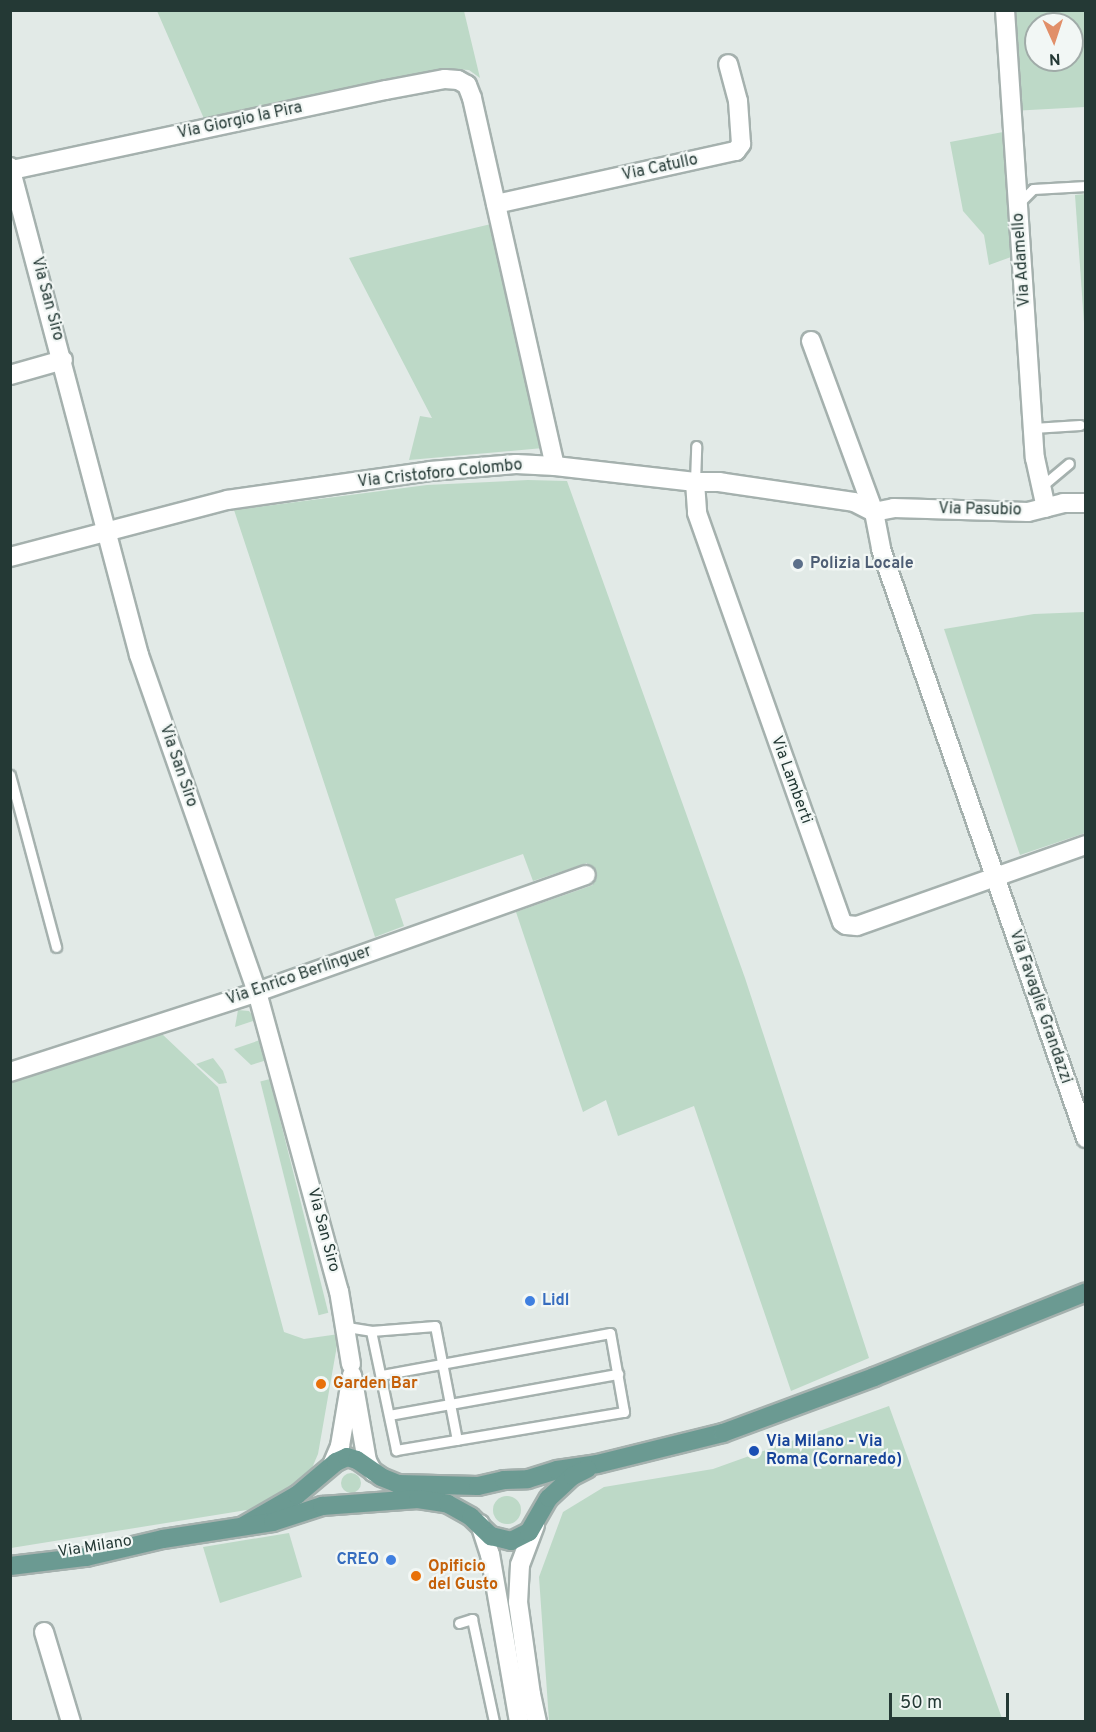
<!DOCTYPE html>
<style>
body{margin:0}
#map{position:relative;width:1096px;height:1732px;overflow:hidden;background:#e2eae7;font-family:Overpass,sans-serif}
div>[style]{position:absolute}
.green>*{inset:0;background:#bdd9c7;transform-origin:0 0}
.round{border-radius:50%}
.roads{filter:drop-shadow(2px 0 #a5b1ae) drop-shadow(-2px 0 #a5b1ae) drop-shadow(0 2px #a5b1ae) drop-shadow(0 -2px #a5b1ae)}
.lane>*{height:9px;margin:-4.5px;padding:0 4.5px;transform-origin:4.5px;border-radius:4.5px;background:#fff}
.street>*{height:18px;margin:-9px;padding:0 9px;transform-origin:9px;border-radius:9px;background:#fff}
.secondary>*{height:18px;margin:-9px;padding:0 9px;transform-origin:9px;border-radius:9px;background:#fff}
.primary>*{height:18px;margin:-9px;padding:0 9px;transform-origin:9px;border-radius:9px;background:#6b9a92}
.dots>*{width:16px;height:16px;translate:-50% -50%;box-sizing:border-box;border:3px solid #f2f7f5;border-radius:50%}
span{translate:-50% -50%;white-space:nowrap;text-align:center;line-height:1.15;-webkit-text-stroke:4.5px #f2f7f5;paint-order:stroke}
.street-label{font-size:16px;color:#243935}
.service-label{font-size:16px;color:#4e5e75;font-weight:700}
.left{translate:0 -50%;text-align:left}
.shop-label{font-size:16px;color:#366cbe;font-weight:700}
.right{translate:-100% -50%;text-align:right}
.food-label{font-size:16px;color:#c56008;font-weight:700}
.transit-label{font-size:16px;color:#164399;font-weight:700}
.frame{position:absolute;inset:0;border:12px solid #243935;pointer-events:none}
.north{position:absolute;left:1024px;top:12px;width:60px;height:60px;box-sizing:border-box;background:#f2f7f5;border:2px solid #a0aba8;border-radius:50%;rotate:177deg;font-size:16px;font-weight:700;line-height:24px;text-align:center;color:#243935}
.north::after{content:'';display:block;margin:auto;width:21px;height:27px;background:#e18f69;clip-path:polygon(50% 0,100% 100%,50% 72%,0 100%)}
.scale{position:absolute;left:889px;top:1693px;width:120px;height:27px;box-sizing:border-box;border:3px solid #243935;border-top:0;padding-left:8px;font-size:18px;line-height:21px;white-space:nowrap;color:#243935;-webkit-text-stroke:4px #f2f7f5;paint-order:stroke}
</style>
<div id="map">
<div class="green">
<div style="clip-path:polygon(157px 11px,464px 11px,480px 78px,469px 70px,452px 69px,205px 121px)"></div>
<div style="clip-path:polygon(evenodd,1005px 11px,1085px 11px,1085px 107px,1012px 111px,1005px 11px,1036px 24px,1072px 24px,1072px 60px,1036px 60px,1036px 24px)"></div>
<div style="clip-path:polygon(1003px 132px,1011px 257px,989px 265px,984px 235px,963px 211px,950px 142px)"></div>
<div style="clip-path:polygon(1085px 194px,1086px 323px,1084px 323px,1075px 195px)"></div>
<div style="clip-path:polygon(491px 224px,543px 448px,409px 460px,420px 416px,432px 418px,349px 258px)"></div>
<div style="clip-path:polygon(528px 480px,567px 481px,745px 978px,869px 1358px,791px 1391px,694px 1106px,618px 1136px,606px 1100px,583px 1112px,516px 912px,593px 885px,587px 863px,533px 881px,523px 854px,395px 899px,404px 926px,375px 937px,234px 510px,427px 485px)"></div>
<div style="clip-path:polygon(1085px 612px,1085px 833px,1020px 855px,944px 629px,1034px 614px)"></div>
<div style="clip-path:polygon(238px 1010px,249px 1011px,256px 1020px,235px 1027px)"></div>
<div style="clip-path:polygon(161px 1033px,218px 1087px,284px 1332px,304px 1339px,339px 1334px,318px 1454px,309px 1475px,287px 1493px,253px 1509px,11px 1548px,11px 1083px)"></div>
<div style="clip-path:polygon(260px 1040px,267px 1060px,251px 1065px,234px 1049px)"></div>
<div style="clip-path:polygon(213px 1058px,223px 1071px,227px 1083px,219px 1084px,196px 1064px)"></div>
<div style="left:270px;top:1079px;width:241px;height:10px;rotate:76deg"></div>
<div style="clip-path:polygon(889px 1406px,1003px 1721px,549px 1721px,539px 1577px,563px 1512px,604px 1487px,713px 1469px)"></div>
<div class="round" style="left:341px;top:1473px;width:20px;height:20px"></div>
<div class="round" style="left:493px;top:1496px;width:28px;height:28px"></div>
<div style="clip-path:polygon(289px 1533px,302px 1577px,220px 1603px,203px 1547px)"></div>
</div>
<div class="roads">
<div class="lane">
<div style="left:1020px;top:202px;width:18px;rotate:-45deg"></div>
<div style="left:1033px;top:189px;width:53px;rotate:-3.2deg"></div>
<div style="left:1033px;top:428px;width:47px;rotate:-3.7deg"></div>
<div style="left:695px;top:482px;width:36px;rotate:-88deg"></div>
<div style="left:1042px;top:486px;width:35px;rotate:-40deg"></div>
<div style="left:10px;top:775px;width:178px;rotate:75deg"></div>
<div style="left:347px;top:1327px;width:24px;rotate:9deg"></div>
<div style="left:371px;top:1331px;width:122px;rotate:78.1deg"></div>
<div style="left:396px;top:1450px;width:231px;rotate:-9.5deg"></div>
<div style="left:624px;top:1412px;width:80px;rotate:-100deg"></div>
<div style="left:610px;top:1333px;width:233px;rotate:169.6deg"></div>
<div style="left:371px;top:1331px;width:64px;rotate:-4.5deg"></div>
<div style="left:435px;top:1326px;width:116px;rotate:79.1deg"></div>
<div style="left:389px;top:1415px;width:233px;rotate:-10.2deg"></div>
<div style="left:459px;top:1623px;width:14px;rotate:-17deg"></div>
<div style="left:472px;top:1619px;width:105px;rotate:77.9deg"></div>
</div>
<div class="street">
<div style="left:1005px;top:10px;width:449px;rotate:86.2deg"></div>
<div style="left:1035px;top:458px;width:51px;rotate:77.6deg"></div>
<div style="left:10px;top:167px;width:505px;rotate:75.19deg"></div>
<div style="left:139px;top:655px;width:357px;rotate:70.7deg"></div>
<div style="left:257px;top:992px;width:310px;rotate:74.7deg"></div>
<div style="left:339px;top:1291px;width:74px;rotate:80.7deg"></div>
<div style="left:12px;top:170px;width:382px;rotate:-12.1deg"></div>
<div style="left:386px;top:90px;width:60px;rotate:-10.6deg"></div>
<div style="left:445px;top:79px;width:13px;rotate:4deg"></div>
<div style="left:458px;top:80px;width:10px;rotate:29deg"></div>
<div style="left:467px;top:85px;width:14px;rotate:69deg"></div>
<div style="left:472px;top:98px;width:377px;rotate:77.3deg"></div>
<div style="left:496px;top:204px;width:246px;rotate:-12.5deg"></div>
<div style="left:736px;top:151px;width:9px;rotate:-54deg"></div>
<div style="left:741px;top:144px;width:43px;rotate:-94deg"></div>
<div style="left:738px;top:101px;width:38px;rotate:-105deg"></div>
<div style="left:811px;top:341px;width:182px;rotate:69.8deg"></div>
<div style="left:874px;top:512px;width:38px;rotate:79deg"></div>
<div style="left:881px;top:549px;width:624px;rotate:70.81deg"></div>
<div style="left:10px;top:375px;width:55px;rotate:-15.8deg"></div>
<div style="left:695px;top:482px;width:31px;rotate:86deg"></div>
<div style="left:697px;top:513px;width:434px;rotate:70.5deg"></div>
<div style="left:842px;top:922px;width:5px;rotate:37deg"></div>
<div style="left:846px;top:925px;width:11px;rotate:5deg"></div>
<div style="left:857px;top:926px;width:243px;rotate:-19.5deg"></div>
<div style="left:874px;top:512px;width:20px;rotate:-11deg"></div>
<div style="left:894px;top:508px;width:134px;rotate:1.7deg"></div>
<div style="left:1028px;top:512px;width:36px;rotate:-14deg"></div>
<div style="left:1063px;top:503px;width:23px"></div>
<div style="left:10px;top:557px;width:224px;rotate:-14.7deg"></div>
<div style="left:227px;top:500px;width:205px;rotate:-8.1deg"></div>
<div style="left:430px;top:471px;width:86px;rotate:-4.7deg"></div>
<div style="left:516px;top:464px;width:39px;rotate:3deg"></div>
<div style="left:555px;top:466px;width:141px;rotate:6.5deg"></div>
<div style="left:695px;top:482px;width:24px"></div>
<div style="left:719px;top:482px;width:136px;rotate:8.4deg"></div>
<div style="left:854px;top:502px;width:22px;rotate:27deg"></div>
<div style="left:10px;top:1072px;width:260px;rotate:-17.9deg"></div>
<div style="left:257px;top:992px;width:349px;rotate:-19.6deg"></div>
<div style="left:352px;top:1375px;width:87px;rotate:80.1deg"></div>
<div style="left:367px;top:1461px;width:13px;rotate:61deg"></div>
<div style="left:332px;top:1465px;width:21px;rotate:-67deg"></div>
<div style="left:340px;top:1446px;width:61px;rotate:-80.5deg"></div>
<div style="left:44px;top:1632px;width:94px;rotate:73.3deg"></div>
</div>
<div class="secondary">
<div style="left:480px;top:1524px;width:32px;rotate:72deg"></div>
<div style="left:490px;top:1554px;width:170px;rotate:80.2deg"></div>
<div style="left:535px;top:1525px;width:43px;rotate:110.6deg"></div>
<div style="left:520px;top:1565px;width:37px;rotate:93deg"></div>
<div style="left:518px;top:1602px;width:93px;rotate:82deg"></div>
<div style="left:531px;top:1694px;width:29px;rotate:78deg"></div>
</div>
<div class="primary">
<div style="left:243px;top:1526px;width:62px;rotate:-29.9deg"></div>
<div style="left:297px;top:1495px;width:51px;rotate:-40.2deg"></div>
<div style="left:336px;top:1462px;width:12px;rotate:-24deg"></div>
<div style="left:347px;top:1457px;width:10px;rotate:17deg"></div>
<div style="left:357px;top:1460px;width:29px;rotate:35deg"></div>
<div style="left:381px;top:1477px;width:18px;rotate:22deg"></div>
<div style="left:398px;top:1484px;width:80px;rotate:1.4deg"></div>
<div style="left:478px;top:1486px;width:27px;rotate:-13deg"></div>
<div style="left:504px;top:1480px;width:24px;rotate:-2deg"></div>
<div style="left:528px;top:1479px;width:30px;rotate:-17deg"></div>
<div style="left:557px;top:1470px;width:40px;rotate:-8.5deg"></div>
<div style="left:597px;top:1464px;width:130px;rotate:-13.8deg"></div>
<div style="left:723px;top:1433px;width:161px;rotate:-20.3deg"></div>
<div style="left:874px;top:1377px;width:228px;rotate:-21.8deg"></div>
<div style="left:10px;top:1566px;width:77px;rotate:-6.8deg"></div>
<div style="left:86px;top:1557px;width:79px;rotate:-13.2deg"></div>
<div style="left:163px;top:1539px;width:111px;rotate:-8.8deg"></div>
<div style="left:273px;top:1522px;width:52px;rotate:-18.1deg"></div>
<div style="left:322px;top:1506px;width:96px;rotate:-4.2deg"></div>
<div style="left:418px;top:1499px;width:30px;rotate:9deg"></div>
<div style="left:448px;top:1504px;width:26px;rotate:29deg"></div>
<div style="left:471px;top:1517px;width:28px;rotate:44deg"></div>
<div style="left:491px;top:1536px;width:21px;rotate:14deg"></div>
<div style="left:511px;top:1541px;width:20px;rotate:-27deg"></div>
<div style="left:529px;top:1532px;width:39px;rotate:-60deg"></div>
<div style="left:549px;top:1498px;width:33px;rotate:-43deg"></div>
<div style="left:573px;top:1476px;width:16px;rotate:-27deg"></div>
</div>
</div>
<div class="dots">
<div style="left:798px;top:564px;background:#5c6f8a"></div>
<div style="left:530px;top:1301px;background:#3f7fe0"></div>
<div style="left:321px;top:1384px;background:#e8710a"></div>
<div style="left:754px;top:1451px;background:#1a4fb4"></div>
<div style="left:391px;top:1560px;background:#3f7fe0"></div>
<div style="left:416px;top:1576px;background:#e8710a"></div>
</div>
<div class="street-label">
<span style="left:240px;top:121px;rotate:-12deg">Via Giorgio la Pira</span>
<span style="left:660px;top:168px;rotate:-12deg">Via Catullo</span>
<span style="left:1022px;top:260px;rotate:-94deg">Via Adamello</span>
<span style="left:47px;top:299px;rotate:75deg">Via San Siro</span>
<span style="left:440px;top:474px;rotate:-6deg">Via Cristoforo Colombo</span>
<span style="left:980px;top:510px;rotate:1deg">Via Pasubio</span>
<span style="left:178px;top:766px;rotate:71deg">Via San Siro</span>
<span style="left:791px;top:780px;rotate:70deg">Via Lamberti</span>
<span style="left:299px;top:976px;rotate:-19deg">Via Enrico Berlinguer</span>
<span style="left:1040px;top:1007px;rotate:71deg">Via Favaglie Grandazzi</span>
<span style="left:323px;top:1230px;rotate:75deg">Via San Siro</span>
<span style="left:95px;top:1547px;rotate:-9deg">Via Milano</span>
</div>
<div class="service-label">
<span class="left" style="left:810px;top:564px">Polizia Locale</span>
</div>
<div class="shop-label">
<span class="left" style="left:542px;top:1301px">Lidl</span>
<span class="right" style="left:379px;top:1560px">CREO</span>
</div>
<div class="food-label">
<span class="left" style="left:333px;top:1384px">Garden Bar</span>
<span class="left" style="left:428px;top:1576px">Opificio<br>del Gusto</span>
</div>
<div class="transit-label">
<span class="left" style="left:766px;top:1451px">Via Milano - Via<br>Roma (Cornaredo)</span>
</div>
<div class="frame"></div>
<div class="north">N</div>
<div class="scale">50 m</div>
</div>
